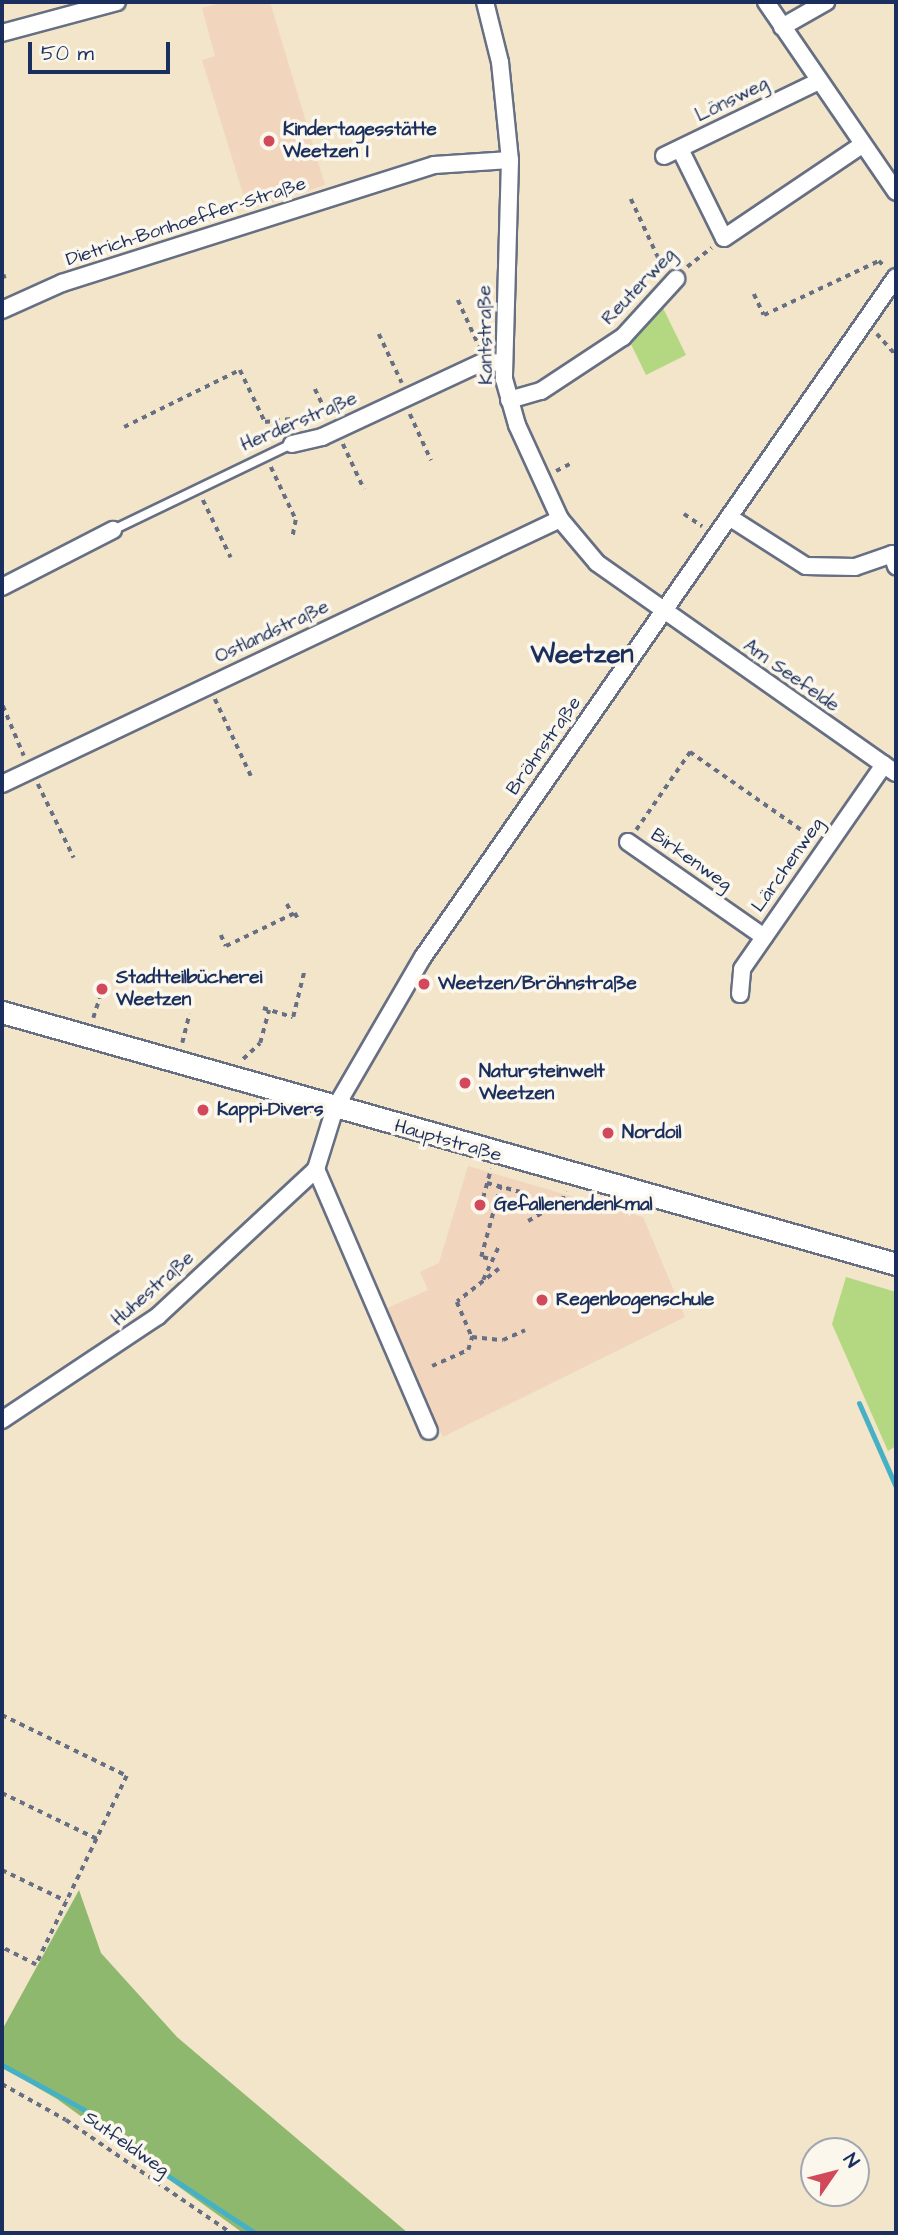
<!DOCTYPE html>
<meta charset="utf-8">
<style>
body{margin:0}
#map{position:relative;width:898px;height:2235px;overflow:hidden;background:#f2e5c9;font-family:"Architects Daughter",sans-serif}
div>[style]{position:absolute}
.built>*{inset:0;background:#f1d5bd}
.green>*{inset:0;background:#b4d881}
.forest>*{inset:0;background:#8fb86f}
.stream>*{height:5px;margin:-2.5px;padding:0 2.5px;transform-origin:2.5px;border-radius:2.5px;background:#46b1c5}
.path>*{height:3.5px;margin-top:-1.75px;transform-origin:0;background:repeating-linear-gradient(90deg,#666f83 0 5px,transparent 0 10px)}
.roads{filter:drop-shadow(2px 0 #666f83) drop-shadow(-2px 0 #666f83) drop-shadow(0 2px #666f83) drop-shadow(0 -2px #666f83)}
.service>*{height:8px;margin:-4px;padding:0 4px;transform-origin:4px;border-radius:4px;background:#fff}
.minor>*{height:16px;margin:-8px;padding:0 8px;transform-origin:8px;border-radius:8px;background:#fff}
.tertiary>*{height:21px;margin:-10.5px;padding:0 10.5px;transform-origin:10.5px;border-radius:10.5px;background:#fff}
.dots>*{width:19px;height:19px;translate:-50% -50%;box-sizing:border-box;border:4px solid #fbf7ec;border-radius:50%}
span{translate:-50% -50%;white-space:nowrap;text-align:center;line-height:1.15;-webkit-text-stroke:7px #fbf7ec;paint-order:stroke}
.street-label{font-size:19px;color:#1b2f5e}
.poi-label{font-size:19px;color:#1b2f5e;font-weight:700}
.left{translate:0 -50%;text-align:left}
.district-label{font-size:26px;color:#1b2f5e;font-weight:700}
.frame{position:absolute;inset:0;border:4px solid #1b2f5e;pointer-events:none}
.north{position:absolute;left:800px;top:2137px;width:70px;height:70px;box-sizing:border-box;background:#fbf7ec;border:2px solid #a1a7b3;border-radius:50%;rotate:55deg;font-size:19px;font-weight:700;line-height:28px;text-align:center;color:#1b2f5e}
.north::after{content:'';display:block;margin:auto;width:24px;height:32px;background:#d1495b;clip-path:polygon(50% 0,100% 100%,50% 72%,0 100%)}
.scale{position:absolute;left:28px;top:42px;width:142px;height:32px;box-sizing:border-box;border:4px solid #1b2f5e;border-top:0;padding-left:9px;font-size:21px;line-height:24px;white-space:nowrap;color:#1b2f5e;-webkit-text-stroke:5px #fbf7ec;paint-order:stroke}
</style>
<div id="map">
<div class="built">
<div style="clip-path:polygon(224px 2px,270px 2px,325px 185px,248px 210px,202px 60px,215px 56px,202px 8px)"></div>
<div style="clip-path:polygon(468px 1166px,643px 1217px,685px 1317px,443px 1437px,385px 1309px,428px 1290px,420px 1272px,439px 1263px)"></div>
</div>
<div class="green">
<div style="clip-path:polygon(662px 306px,686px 355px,646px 375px,628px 338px)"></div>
<div style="clip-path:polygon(846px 1277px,896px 1292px,896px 1446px,888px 1451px,832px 1324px)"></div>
</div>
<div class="forest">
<div style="clip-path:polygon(79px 1890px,101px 1953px,177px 2037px,408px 2233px,243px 2233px,57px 2099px,2px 2067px,2px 2030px)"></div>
</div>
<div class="stream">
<div style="left:859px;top:1403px;width:92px;rotate:66.2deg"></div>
<div style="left:2px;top:2065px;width:92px;rotate:28.5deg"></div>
<div style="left:83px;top:2109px;width:87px;rotate:39.4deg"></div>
<div style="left:150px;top:2164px;width:126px;rotate:33.3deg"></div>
</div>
<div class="path">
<div style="left:631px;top:199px;width:78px;rotate:65.1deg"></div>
<div style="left:687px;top:267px;width:31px;rotate:-38deg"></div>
<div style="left:2px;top:277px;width:4px;rotate:-14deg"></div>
<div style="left:754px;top:294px;width:23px;rotate:65deg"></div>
<div style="left:764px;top:315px;width:127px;rotate:-25.2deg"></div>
<div style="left:879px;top:261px;width:6px;rotate:45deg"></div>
<div style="left:458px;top:300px;width:51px;rotate:65.5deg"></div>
<div style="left:379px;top:334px;width:54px;rotate:64.9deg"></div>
<div style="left:877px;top:334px;width:28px;rotate:48deg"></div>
<div style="left:315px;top:389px;width:30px;rotate:64deg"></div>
<div style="left:410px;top:414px;width:51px;rotate:65.5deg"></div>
<div style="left:124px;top:427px;width:129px;rotate:-26.2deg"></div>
<div style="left:240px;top:370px;width:58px;rotate:64.3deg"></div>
<div style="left:265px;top:422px;width:42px;rotate:-6.8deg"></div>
<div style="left:343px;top:444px;width:50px;rotate:65deg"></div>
<div style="left:271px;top:467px;width:59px;rotate:64.7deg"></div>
<div style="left:296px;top:520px;width:16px;rotate:101deg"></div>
<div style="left:556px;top:471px;width:16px;rotate:-27deg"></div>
<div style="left:203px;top:500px;width:64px;rotate:64.2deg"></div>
<div style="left:684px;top:514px;width:22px;rotate:34deg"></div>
<div style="left:215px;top:699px;width:85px;rotate:64.9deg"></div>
<div style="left:3px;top:706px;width:54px;rotate:67.2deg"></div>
<div style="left:38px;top:784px;width:82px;rotate:64.1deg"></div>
<div style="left:636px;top:830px;width:95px;rotate:-55.3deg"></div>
<div style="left:690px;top:752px;width:150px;rotate:35deg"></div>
<div style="left:287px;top:904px;width:11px;rotate:63deg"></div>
<div style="left:221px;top:935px;width:12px;rotate:66deg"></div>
<div style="left:226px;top:946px;width:76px;rotate:-25.6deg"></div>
<div style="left:295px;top:913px;width:7px;rotate:63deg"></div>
<div style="left:263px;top:1008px;width:31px;rotate:17deg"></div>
<div style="left:293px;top:1017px;width:46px;rotate:-76.3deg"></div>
<div style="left:93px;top:1018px;width:23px;rotate:-72deg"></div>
<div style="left:182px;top:1043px;width:30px;rotate:-76deg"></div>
<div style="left:243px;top:1059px;width:23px;rotate:-43deg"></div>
<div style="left:260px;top:1043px;width:34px;rotate:-75deg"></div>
<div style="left:487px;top:1183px;width:34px;rotate:15deg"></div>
<div style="left:483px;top:1198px;width:30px;rotate:-75deg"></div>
<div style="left:528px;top:1221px;width:39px;rotate:-30deg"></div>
<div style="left:562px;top:1201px;width:10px;rotate:-73deg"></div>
<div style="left:488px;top:1259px;width:7px;rotate:-164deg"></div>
<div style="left:481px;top:1257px;width:73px;rotate:-74.8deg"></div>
<div style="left:499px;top:1269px;width:53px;rotate:141.8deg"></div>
<div style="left:457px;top:1302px;width:38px;rotate:67deg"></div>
<div style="left:472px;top:1337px;width:31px;rotate:6deg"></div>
<div style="left:503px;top:1340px;width:24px;rotate:-24deg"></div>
<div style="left:483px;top:1280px;width:38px;rotate:-65deg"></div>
<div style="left:432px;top:1366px;width:39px;rotate:-24deg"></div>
<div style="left:468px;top:1350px;width:14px;rotate:-73deg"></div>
<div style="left:2px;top:1715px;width:139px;rotate:26deg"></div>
<div style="left:127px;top:1776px;width:210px;rotate:115.7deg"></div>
<div style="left:36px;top:1965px;width:38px;rotate:-153deg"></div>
<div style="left:2px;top:1793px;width:106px;rotate:25.8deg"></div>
<div style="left:2px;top:1870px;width:71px;rotate:25.8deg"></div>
<div style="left:2px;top:2084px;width:73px;rotate:29.4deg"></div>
<div style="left:66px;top:2120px;width:200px;rotate:34.4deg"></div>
</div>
<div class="roads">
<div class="service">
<div style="left:113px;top:530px;width:199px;rotate:-25.7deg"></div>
</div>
<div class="minor">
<div style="left:485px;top:2px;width:62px;rotate:76deg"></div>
<div style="left:500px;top:62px;width:99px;rotate:84.2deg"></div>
<div style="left:510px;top:160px;width:219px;rotate:91.6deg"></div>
<div style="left:504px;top:379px;width:48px;rotate:74.2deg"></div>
<div style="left:517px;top:425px;width:103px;rotate:65.4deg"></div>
<div style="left:560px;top:519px;width:57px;rotate:49.9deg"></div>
<div style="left:597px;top:563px;width:365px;rotate:35.1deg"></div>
<div style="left:766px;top:2px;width:230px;rotate:55.6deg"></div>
<div style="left:782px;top:27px;width:51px;rotate:-29.6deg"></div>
<div style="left:2px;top:33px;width:119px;rotate:-15.1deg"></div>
<div style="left:680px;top:149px;width:99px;rotate:63.7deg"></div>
<div style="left:724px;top:238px;width:166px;rotate:-34deg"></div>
<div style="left:664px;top:156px;width:172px;rotate:-25.8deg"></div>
<div style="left:2px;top:310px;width:66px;rotate:-24.2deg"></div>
<div style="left:62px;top:283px;width:390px;rotate:-17.6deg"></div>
<div style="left:434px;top:165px;width:76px;rotate:-3.8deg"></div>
<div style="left:509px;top:400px;width:33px;rotate:-16deg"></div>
<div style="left:541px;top:391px;width:98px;rotate:-33.4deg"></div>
<div style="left:623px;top:337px;width:79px;rotate:-47.6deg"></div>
<div style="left:292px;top:444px;width:31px;rotate:-13deg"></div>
<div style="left:322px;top:437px;width:175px;rotate:-25deg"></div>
<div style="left:481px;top:363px;width:23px;rotate:-2deg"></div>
<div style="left:729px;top:517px;width:91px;rotate:32.5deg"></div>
<div style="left:806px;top:566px;width:49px;rotate:1.2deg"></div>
<div style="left:855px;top:567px;width:39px;rotate:-19deg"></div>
<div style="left:892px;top:554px;width:13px;rotate:72deg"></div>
<div style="left:2px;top:587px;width:125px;rotate:-27.2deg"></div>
<div style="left:2px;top:784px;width:618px;rotate:-25.4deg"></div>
<div style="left:628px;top:842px;width:166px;rotate:34.9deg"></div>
<div style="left:740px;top:994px;width:25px;rotate:-85deg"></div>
<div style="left:742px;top:969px;width:249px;rotate:-55.2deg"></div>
<div style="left:316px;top:1169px;width:285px;rotate:66.7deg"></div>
<div style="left:2px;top:1420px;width:187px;rotate:-33.7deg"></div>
<div style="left:158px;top:1316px;width:216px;rotate:-42.9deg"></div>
<div style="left:316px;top:1169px;width:64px;rotate:-72.7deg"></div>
<div style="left:335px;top:1108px;width:175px;rotate:-59.8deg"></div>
<div style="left:423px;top:957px;width:828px;rotate:-55.18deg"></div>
</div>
<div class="tertiary">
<div style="left:2px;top:1012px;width:929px;rotate:15.74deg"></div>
</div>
</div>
<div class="dots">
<div style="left:269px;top:141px;background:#d1495b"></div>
<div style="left:424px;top:984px;background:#d1495b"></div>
<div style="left:102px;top:989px;background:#d1495b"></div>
<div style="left:465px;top:1083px;background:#d1495b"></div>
<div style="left:203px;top:1110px;background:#d1495b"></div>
<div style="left:608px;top:1133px;background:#d1495b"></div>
<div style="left:480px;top:1205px;background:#d1495b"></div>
<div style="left:542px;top:1300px;background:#d1495b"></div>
</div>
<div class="street-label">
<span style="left:732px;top:100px;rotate:-26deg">Lönsweg</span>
<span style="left:186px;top:222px;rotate:-18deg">Dietrich-Bonhoeffer-Straße</span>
<span style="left:639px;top:287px;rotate:-46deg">Reuterweg</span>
<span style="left:486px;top:335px;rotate:-91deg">Kantstraße</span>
<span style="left:299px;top:422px;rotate:-23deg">Herderstraße</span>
<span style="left:272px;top:632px;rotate:-25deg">Ostlandstraße</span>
<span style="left:791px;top:676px;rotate:35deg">Am Seefelde</span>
<span style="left:544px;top:746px;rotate:-55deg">Bröhnstraße</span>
<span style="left:691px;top:860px;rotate:35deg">Birkenweg</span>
<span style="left:788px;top:865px;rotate:-55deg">Lärchenweg</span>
<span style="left:448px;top:1141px;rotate:16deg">Hauptstraße</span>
<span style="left:153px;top:1289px;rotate:-41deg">Huhestraße</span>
<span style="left:126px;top:2144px;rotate:35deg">Sutfeldweg</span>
</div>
<div class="poi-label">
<span class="left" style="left:283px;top:141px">Kindertagesstätte<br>Weetzen I</span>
<span class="left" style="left:116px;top:989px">Stadtteilbücherei<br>Weetzen</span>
<span class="left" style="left:438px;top:984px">Weetzen/Bröhnstraße</span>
<span class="left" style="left:479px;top:1083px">Natursteinwelt<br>Weetzen</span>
<span class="left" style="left:217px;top:1110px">Kappi-Divers</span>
<span class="left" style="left:622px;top:1133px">Nordoil</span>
<span class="left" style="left:494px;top:1205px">Gefallenendenkmal</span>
<span class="left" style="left:556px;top:1300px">Regenbogenschule</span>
</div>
<div class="district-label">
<span style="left:582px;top:655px">Weetzen</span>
</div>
<div class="frame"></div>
<div class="north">N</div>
<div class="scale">50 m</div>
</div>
